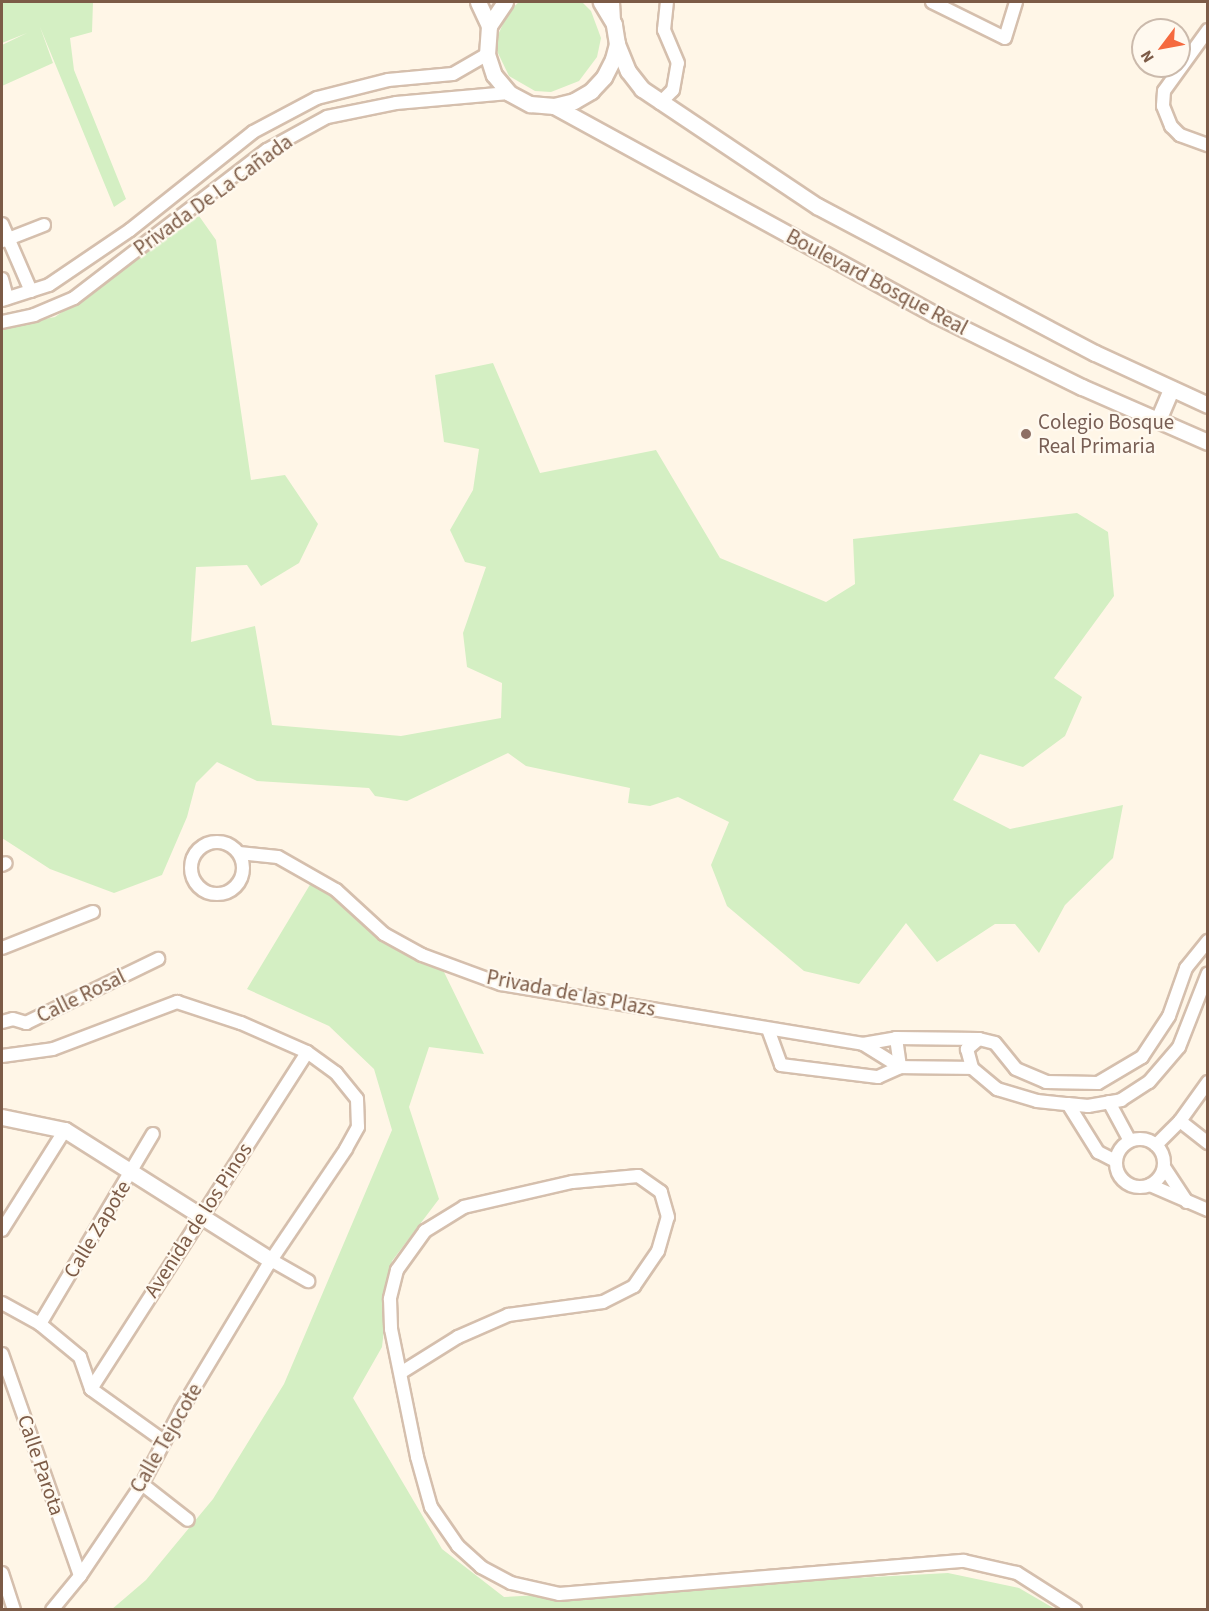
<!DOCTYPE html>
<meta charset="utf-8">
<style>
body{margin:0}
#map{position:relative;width:1209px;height:1611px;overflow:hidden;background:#fff6e7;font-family:"Source Sans 3",sans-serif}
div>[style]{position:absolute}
.green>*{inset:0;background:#d4efc3}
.roads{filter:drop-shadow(2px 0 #d5bfad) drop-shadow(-2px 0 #d5bfad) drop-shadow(0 2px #d5bfad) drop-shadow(0 -2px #d5bfad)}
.minor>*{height:12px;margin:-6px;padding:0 6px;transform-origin:6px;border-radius:6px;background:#fff}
.minor>.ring{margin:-6px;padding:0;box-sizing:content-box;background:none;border:12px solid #fff;border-radius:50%}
.tertiary>*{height:15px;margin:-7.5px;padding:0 7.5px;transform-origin:7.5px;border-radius:7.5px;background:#fff}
.dots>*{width:16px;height:16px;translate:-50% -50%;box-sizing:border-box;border:3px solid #fff9ef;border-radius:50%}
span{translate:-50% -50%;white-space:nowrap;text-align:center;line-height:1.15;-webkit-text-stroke:4.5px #fff9ef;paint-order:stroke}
.street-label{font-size:21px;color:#7c5b47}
.education-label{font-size:21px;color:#785e54}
.left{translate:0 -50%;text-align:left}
.frame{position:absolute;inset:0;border:3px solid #7c5b47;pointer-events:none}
.north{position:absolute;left:1131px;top:18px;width:60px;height:60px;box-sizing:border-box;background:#fff9ef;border:2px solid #cbbaac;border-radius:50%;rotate:238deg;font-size:16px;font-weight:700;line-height:24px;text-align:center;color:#7c5b47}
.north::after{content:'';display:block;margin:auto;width:21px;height:27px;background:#f56a3f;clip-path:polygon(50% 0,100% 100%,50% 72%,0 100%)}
</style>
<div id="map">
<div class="green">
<div style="clip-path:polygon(2px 2px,93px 2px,92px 32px,70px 38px,74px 70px,126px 199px,114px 207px,40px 27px,53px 63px,2px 86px,2px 45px,27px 33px,2px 43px)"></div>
<div style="clip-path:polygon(519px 2px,582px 2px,591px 11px,601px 38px,597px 57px,579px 81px,551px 92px,535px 91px,509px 76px,497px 51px,497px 37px,509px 11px)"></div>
<div style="clip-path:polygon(199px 216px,216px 240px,251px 480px,285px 475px,318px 524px,299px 563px,261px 586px,247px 565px,196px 567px,191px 642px,255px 626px,272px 725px,401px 736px,501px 718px,502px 683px,467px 667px,463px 633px,486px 567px,465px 562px,450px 530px,473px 490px,479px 449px,444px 442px,435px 375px,493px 363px,540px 473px,656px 450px,720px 558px,826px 602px,855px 584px,853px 539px,1077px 513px,1108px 532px,1114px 596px,1054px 678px,1082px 697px,1065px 736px,1023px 767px,980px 754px,953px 800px,1010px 829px,1123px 805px,1113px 858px,1065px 905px,1039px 953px,1015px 924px,995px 924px,937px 962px,906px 923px,859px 984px,804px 971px,727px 906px,711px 865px,729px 822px,678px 797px,650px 806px,628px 803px,630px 788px,526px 766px,508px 753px,407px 801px,375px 796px,369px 788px,257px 781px,217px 762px,196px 783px,187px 817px,162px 875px,114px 893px,50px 869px,2px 838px,2px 327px,55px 317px)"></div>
<div style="clip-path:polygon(311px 883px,339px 901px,378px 937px,444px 972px,484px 1054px,429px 1047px,409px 1107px,439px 1199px,392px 1261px,382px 1347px,353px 1398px,442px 1549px,504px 1597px,948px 1573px,1019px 1588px,1055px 1609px,111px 1610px,146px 1580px,213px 1499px,284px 1384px,392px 1130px,374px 1069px,329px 1026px,247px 989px)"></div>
</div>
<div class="roads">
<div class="minor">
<div style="left:613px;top:2px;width:21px;rotate:87deg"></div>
<div style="left:932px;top:2px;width:81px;rotate:26.3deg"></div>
<div style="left:1005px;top:38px;width:38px;rotate:-73deg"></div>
<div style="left:1208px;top:30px;width:75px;rotate:125.8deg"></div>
<div style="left:1164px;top:91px;width:15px;rotate:94deg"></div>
<div style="left:1163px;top:106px;width:22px;rotate:68deg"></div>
<div style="left:1171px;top:126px;width:13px;rotate:45deg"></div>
<div style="left:1180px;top:135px;width:30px;rotate:20deg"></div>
<div style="left:660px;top:103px;width:18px;rotate:-45deg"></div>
<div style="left:673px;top:90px;width:27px;rotate:-80deg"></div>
<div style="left:678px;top:63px;width:36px;rotate:-113deg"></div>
<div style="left:664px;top:30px;width:28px;rotate:-84deg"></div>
<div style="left:2px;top:224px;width:73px;rotate:66.6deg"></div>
<div style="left:3px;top:241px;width:44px;rotate:-21.3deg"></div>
<div style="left:2px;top:279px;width:20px;rotate:75deg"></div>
<div style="left:2px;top:300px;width:49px;rotate:-17.7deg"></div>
<div style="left:49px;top:285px;width:98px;rotate:-34.2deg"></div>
<div style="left:130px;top:230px;width:157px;rotate:-38.5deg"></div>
<div style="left:253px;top:132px;width:72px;rotate:-28deg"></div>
<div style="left:317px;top:98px;width:73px;rotate:-14.2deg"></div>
<div style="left:388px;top:80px;width:65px;rotate:-5.3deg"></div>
<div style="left:453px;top:74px;width:39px;rotate:-30deg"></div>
<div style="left:2px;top:322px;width:33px;rotate:-12deg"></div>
<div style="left:34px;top:315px;width:43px;rotate:-23deg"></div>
<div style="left:74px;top:298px;width:243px;rotate:-37.5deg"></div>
<div style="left:267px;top:150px;width:68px;rotate:-28.8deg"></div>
<div style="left:327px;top:117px;width:70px;rotate:-11.5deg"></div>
<div style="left:396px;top:103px;width:113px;rotate:-5.1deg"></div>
<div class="ring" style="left:191px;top:842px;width:40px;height:40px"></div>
<div style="left:239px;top:853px;width:39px;rotate:6deg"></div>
<div style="left:278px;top:857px;width:67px;rotate:29.6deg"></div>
<div style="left:336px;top:890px;width:65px;rotate:42.5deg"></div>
<div style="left:384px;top:934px;width:43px;rotate:28.9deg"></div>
<div style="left:422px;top:955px;width:84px;rotate:20.2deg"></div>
<div style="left:501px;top:984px;width:367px;rotate:9.4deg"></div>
<div style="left:863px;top:1044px;width:34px;rotate:-10deg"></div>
<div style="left:896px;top:1038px;width:83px;rotate:0.7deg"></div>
<div style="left:979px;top:1039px;width:16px;rotate:14deg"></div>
<div style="left:995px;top:1043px;width:33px;rotate:51deg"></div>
<div style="left:1016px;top:1069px;width:33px;rotate:23deg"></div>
<div style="left:1046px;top:1082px;width:52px;rotate:1.1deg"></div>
<div style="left:1098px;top:1083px;width:51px;rotate:-30.6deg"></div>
<div style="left:1142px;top:1057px;width:49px;rotate:-56.6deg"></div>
<div style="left:1169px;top:1016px;width:51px;rotate:-70.5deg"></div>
<div style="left:1186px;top:968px;width:35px;rotate:-51deg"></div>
<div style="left:2px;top:865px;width:4px;rotate:-27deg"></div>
<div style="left:2px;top:948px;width:98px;rotate:-21.6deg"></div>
<div style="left:2px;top:1022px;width:11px;rotate:-15deg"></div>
<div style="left:13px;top:1019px;width:14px;rotate:17deg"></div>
<div style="left:26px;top:1023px;width:147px;rotate:-25.9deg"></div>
<div style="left:768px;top:1029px;width:38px;rotate:70deg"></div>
<div style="left:781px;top:1065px;width:98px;rotate:7.1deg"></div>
<div style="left:878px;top:1077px;width:24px;rotate:-24deg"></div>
<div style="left:896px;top:1038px;width:29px;rotate:82deg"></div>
<div style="left:979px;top:1039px;width:16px;rotate:140deg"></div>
<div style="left:967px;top:1049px;width:20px;rotate:75deg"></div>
<div style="left:972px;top:1068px;width:33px;rotate:40deg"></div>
<div style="left:997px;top:1089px;width:42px;rotate:16.7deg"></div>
<div style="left:1037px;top:1101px;width:31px;rotate:6deg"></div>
<div style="left:1068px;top:1104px;width:20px;rotate:6deg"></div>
<div style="left:1088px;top:1106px;width:34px;rotate:-10deg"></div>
<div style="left:1121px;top:1100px;width:33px;rotate:-33deg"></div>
<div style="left:1149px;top:1082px;width:46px;rotate:-49.4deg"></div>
<div style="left:1179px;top:1047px;width:79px;rotate:-68.6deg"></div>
<div style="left:863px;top:1044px;width:44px;rotate:31.9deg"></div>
<div style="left:900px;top:1067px;width:72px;rotate:0.8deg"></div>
<div style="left:2px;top:1056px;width:51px;rotate:-7.8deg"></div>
<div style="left:53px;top:1049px;width:133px;rotate:-20.8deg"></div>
<div style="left:177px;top:1002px;width:67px;rotate:18.2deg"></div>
<div style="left:241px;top:1023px;width:72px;rotate:23.7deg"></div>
<div style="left:307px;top:1052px;width:36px;rotate:36deg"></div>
<div style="left:336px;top:1073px;width:33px;rotate:51deg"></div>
<div style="left:357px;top:1099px;width:28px;rotate:88deg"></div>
<div style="left:358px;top:1127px;width:25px;rotate:119deg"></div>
<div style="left:346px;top:1149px;width:134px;rotate:124deg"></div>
<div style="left:271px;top:1260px;width:175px;rotate:121deg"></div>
<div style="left:181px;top:1410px;width:84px;rotate:117.8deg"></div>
<div style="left:142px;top:1484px;width:111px;rotate:124deg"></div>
<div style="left:80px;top:1576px;width:44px;rotate:129.5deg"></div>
<div style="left:1109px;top:1102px;width:44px;rotate:61.7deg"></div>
<div style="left:1068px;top:1104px;width:57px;rotate:58deg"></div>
<div style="left:1098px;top:1152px;width:20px;rotate:27deg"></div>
<div style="left:1180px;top:1121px;width:36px;rotate:38deg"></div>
<div class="ring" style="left:1116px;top:1139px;width:36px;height:36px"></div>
<div style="left:1156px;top:1145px;width:34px;rotate:-45deg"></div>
<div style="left:1180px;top:1121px;width:48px;rotate:-54.3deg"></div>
<div style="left:1164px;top:1167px;width:42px;rotate:56.7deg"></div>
<div style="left:1150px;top:1185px;width:63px;rotate:23.3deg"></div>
<div style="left:2px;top:1230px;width:118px;rotate:-57.8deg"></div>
<div style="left:271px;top:1260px;width:43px;rotate:29.6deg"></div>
<div style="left:2px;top:1303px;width:43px;rotate:28.9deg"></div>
<div style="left:40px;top:1324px;width:52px;rotate:39.5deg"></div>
<div style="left:80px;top:1357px;width:34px;rotate:71deg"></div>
<div style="left:91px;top:1389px;width:90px;rotate:35.5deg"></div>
<div style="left:40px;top:1324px;width:221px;rotate:-59.3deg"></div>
<div style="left:2px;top:1354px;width:235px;rotate:70.6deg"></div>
<div style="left:402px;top:1372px;width:66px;rotate:-32deg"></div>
<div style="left:458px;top:1337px;width:55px;rotate:-23.7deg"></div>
<div style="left:508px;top:1315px;width:96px;rotate:-7.8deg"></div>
<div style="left:603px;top:1302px;width:35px;rotate:-27deg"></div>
<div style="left:634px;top:1286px;width:42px;rotate:-55.6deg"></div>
<div style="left:658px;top:1251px;width:35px;rotate:-74deg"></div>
<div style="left:668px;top:1217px;width:26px;rotate:-106deg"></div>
<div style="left:661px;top:1192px;width:28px;rotate:-145deg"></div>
<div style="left:638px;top:1176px;width:66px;rotate:174.8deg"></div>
<div style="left:572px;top:1182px;width:111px;rotate:167deg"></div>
<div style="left:464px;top:1207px;width:46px;rotate:148.4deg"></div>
<div style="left:425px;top:1231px;width:48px;rotate:125.7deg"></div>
<div style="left:397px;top:1270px;width:30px;rotate:104deg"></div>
<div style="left:390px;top:1299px;width:30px;rotate:88deg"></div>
<div style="left:391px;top:1329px;width:131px;rotate:78.5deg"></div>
<div style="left:417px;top:1457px;width:52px;rotate:74.4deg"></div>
<div style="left:431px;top:1507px;width:47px;rotate:55.3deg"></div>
<div style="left:458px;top:1546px;width:31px;rotate:42deg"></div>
<div style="left:481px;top:1567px;width:34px;rotate:28deg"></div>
<div style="left:511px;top:1583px;width:49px;rotate:12.9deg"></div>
<div style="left:559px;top:1594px;width:406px;rotate:-4.7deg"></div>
<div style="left:964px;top:1561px;width:54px;rotate:12.8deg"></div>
<div style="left:1017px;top:1573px;width:69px;rotate:32.5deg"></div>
<div style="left:91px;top:1389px;width:400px;rotate:-57.3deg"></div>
<div style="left:142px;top:1484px;width:58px;rotate:38deg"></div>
<div style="left:2px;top:1573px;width:39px;rotate:72deg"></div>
</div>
<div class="tertiary">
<div style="left:478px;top:2px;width:26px;rotate:65deg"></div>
<div style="left:505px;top:2px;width:29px;rotate:124deg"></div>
<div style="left:489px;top:26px;width:28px;rotate:94deg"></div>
<div style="left:487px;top:54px;width:22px;rotate:72deg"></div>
<div style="left:494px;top:75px;width:23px;rotate:50deg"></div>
<div style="left:509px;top:93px;width:24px;rotate:28deg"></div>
<div style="left:530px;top:104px;width:24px;rotate:5deg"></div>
<div style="left:554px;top:106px;width:21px;rotate:-14deg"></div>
<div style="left:574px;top:101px;width:20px;rotate:-30deg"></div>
<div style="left:591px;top:91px;width:19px;rotate:-47deg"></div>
<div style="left:604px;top:77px;width:20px;rotate:-63deg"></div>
<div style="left:613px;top:59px;width:16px;rotate:-75deg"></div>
<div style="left:617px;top:44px;width:20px;rotate:-99deg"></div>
<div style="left:614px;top:24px;width:26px;rotate:-121deg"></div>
<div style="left:617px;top:44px;width:29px;rotate:68deg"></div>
<div style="left:628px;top:71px;width:23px;rotate:52deg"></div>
<div style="left:642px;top:89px;width:211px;rotate:33.8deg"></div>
<div style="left:817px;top:206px;width:314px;rotate:27.9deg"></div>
<div style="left:1095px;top:353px;width:124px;rotate:24.7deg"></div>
<div style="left:554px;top:106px;width:435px;rotate:28.7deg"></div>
<div style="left:936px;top:315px;width:163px;rotate:26.3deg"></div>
<div style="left:1082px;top:387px;width:137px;rotate:23.6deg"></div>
<div style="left:1158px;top:420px;width:34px;rotate:-67deg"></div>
<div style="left:2px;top:1117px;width:64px;rotate:11.7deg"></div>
<div style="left:65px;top:1130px;width:244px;rotate:32.3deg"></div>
</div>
</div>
<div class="dots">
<div style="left:1026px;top:434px;background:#8d6e63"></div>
</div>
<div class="street-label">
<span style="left:213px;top:195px;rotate:-36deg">Privada De La Cañada</span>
<span style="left:877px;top:282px;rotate:28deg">Boulevard Bosque Real</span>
<span style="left:571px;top:993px;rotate:11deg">Privada de las Plazs</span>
<span style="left:81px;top:996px;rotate:-26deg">Calle Rosal</span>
<span style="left:198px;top:1220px;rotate:-57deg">Avenida de los Pinos</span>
<span style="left:97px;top:1229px;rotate:-59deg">Calle Zapote</span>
<span style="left:166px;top:1438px;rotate:-60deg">Calle Tejocote</span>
<span style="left:41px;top:1465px;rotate:71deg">Calle Parota</span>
</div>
<div class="education-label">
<span class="left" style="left:1038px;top:434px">Colegio Bosque<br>Real Primaria</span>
</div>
<div class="frame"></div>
<div class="north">N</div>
</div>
